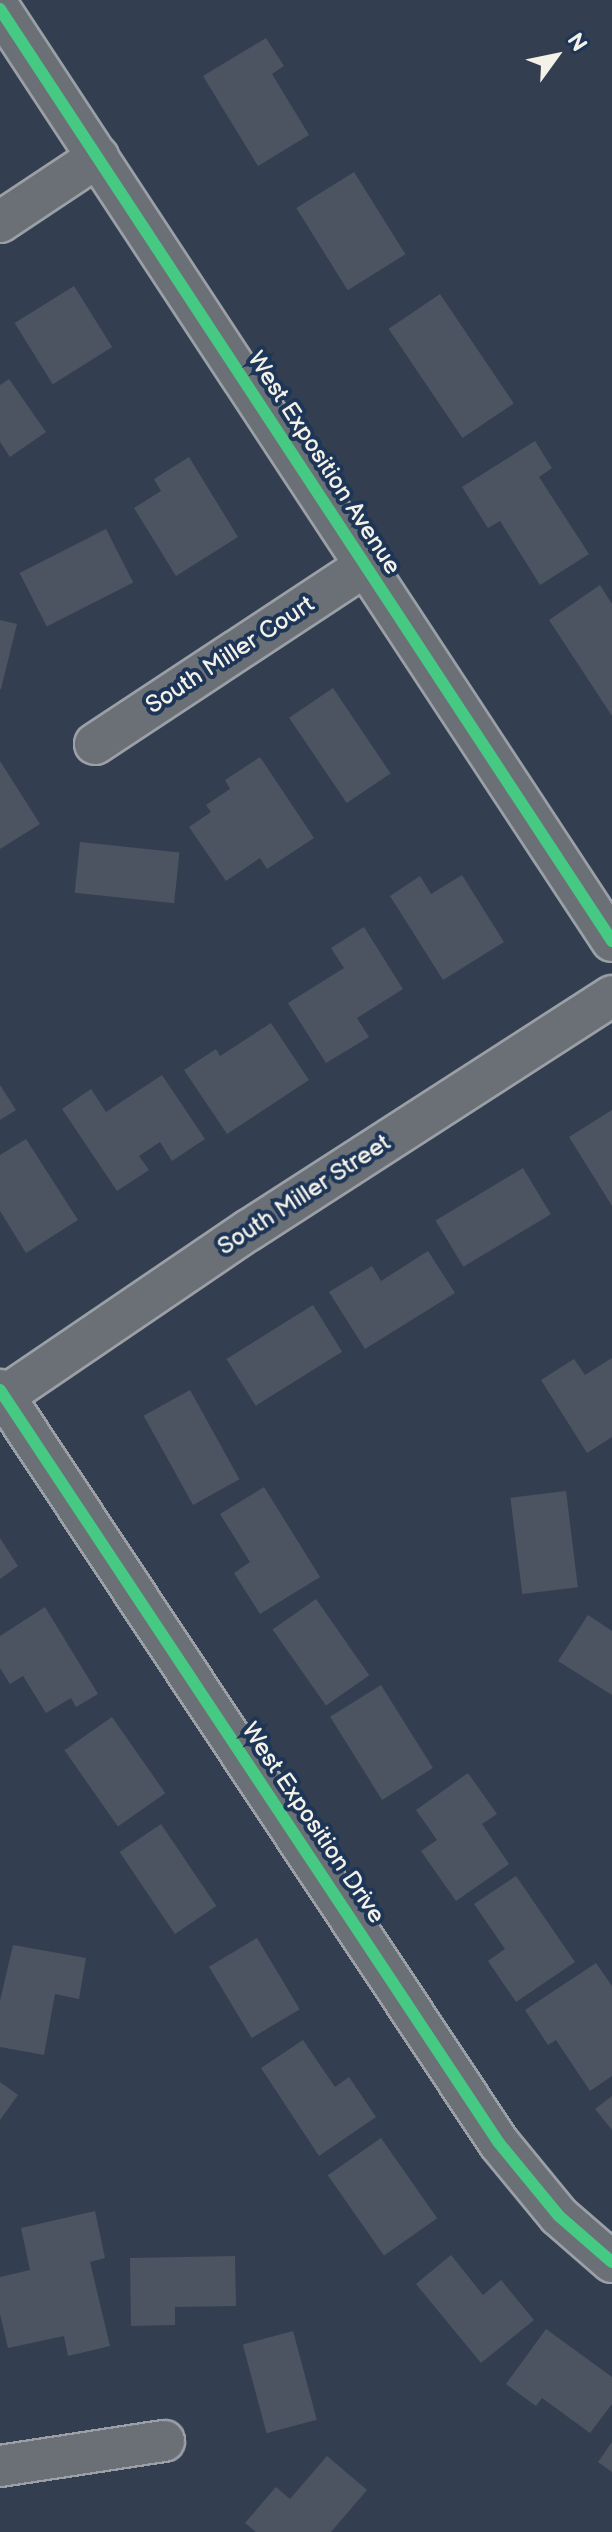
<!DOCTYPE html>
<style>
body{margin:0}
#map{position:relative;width:612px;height:2532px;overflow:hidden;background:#333f50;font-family:"Balsamiq Sans",sans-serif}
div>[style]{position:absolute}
.building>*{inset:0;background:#4b5460;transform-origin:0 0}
.roads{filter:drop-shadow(2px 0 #9ba0a6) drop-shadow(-2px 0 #9ba0a6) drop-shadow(0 2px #9ba0a6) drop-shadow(0 -2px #9ba0a6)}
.street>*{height:40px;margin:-20px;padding:0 20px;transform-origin:20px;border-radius:20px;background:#6b7077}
.cycleway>*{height:12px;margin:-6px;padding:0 6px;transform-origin:6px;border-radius:6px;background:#46c982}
span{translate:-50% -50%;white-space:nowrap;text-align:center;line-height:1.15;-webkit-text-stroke:8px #1d3557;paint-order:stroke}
.street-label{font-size:24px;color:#f4f1e8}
.north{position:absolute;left:516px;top:16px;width:80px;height:80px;-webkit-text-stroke:6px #1d3557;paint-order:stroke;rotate:57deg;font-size:22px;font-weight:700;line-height:32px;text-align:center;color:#f4f1e8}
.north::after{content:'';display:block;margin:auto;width:28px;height:36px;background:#f4f1e8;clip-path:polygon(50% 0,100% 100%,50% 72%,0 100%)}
</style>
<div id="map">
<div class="building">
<div style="clip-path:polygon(266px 38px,284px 66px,272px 74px,309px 135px,258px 166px,203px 76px)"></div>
<div style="left:354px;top:172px;width:97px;height:68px;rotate:58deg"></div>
<div style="left:74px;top:286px;width:72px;height:70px;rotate:58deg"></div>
<div style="left:440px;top:294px;width:132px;height:62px;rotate:56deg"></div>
<div style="clip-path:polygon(9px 379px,46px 432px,10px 457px,0 442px,0 385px)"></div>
<div style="clip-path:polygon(535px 441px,552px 468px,539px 477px,589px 554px,540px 585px,500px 521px,488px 528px,462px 487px)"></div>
<div style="clip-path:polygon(189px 457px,238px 537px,176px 576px,134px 508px,161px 491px,154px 479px)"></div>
<div style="left:106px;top:529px;width:60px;height:97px;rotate:63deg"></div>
<div style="clip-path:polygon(600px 585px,612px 604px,612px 716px,549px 620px)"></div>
<div style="clip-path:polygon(0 620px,17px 624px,1px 689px,0 689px)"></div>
<div style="left:333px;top:688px;width:103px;height:53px;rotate:56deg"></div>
<div style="clip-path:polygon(260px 757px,314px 838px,267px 869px,260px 858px,226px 881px,189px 827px,211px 812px,206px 805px,230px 789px,225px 780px)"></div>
<div style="clip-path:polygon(0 761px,40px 824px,0 849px)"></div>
<div style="left:80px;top:842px;width:100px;height:51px;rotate:6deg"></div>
<div style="clip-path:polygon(462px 875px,504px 942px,443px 980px,390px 896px,420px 876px,431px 894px)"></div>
<div style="clip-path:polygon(364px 927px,403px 989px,357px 1018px,369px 1037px,326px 1063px,288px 1003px,344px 968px,331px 948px)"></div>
<div style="clip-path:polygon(271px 1023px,309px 1080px,227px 1134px,184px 1070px,216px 1049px,220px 1056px)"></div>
<div style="clip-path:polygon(162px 1075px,205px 1139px,172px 1161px,160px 1142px,139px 1156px,149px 1170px,117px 1191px,62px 1109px,91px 1089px,106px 1112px)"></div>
<div style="clip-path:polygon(0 1085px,16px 1110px,0 1120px)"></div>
<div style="clip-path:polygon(612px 1110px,612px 1206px,569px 1137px)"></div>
<div style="clip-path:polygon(26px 1139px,78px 1220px,26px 1253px,0 1211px,0 1155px)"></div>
<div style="left:523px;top:1168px;width:54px;height:102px;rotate:59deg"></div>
<div style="clip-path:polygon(428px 1251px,455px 1293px,365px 1349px,329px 1292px,372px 1266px,381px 1281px)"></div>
<div style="left:313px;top:1305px;width:55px;height:102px;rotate:58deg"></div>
<div style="clip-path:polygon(612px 1358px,612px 1437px,587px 1453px,541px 1380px,574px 1359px,585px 1375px)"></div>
<div style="left:190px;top:1390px;width:102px;height:53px;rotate:61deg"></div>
<div style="clip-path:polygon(264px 1487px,320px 1577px,260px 1614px,234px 1573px,250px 1562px,220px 1514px)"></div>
<div style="left:566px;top:1491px;width:97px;height:56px;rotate:83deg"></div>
<div style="clip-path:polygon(0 1538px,18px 1566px,0 1579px)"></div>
<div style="left:316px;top:1599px;width:93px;height:53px;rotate:55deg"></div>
<div style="clip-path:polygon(45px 1607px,98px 1694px,76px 1707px,71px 1698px,46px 1713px,23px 1676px,10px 1684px,0 1668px,0 1636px)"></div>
<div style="clip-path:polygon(588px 1615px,612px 1631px,612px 1695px,558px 1661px)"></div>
<div style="left:381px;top:1685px;width:98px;height:60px;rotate:58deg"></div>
<div style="left:112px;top:1717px;width:93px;height:58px;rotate:55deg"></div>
<div style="clip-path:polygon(468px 1773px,497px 1814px,482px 1824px,509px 1864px,456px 1901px,421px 1851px,437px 1840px,416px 1810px)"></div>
<div style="left:161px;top:1824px;width:99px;height:50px;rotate:56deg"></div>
<div style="clip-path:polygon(516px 1876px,575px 1962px,516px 2002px,488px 1961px,505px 1949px,474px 1904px)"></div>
<div style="left:257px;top:1938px;width:83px;height:56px;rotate:59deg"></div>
<div style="clip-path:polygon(13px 1945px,86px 1958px,79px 1999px,55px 1994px,44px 2055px,0 2047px,0 2001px)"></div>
<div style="clip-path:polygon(596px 1963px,612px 1986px,612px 2076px,590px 2091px,556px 2040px,548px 2045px,525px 2010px)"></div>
<div style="clip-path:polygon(303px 2040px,335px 2087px,349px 2077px,376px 2117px,319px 2156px,261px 2068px)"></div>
<div style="clip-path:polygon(0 2082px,18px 2095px,0 2120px)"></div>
<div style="clip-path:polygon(612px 2096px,612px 2130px,595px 2109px)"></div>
<div style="left:381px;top:2138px;width:98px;height:65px;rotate:55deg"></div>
<div style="clip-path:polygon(95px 2211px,105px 2258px,90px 2262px,110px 2346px,68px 2356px,64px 2336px,8px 2348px,0 2314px,0 2277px,30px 2270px,21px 2228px)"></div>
<div style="clip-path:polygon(451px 2255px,483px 2295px,501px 2280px,534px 2320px,481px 2363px,416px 2284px)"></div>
<div style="clip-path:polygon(235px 2256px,236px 2306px,175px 2307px,175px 2325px,131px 2326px,130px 2258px)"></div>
<div style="clip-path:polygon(546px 2329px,612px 2377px,612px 2404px,590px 2433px,542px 2398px,536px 2406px,506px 2384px)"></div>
<div style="left:293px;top:2331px;width:92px;height:52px;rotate:75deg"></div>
<div style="clip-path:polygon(612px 2442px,612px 2472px,598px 2462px)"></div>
<div style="clip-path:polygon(327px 2456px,367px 2490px,331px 2532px,256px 2532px,245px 2523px,276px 2487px,290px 2499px)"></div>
</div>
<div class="roads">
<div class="street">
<div style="left:0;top:9px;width:1115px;rotate:56.71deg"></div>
<div style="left:0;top:222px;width:118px;rotate:-33.6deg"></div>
<div style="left:95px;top:744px;width:323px;rotate:-33.4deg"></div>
<div style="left:0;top:1390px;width:903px;rotate:56.47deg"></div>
<div style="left:499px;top:2143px;width:94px;rotate:50.6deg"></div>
<div style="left:559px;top:2216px;width:70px;rotate:41deg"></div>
<div style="left:0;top:1399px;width:301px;rotate:-34.2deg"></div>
<div style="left:249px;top:1230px;width:432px;rotate:-32.8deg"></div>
<div style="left:0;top:2466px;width:166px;rotate:-8.7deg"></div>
</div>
</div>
<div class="cycleway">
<div style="left:0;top:9px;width:1115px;rotate:56.71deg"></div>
<div style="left:0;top:1390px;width:903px;rotate:56.47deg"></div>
<div style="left:499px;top:2143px;width:94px;rotate:50.6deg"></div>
<div style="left:559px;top:2216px;width:70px;rotate:41deg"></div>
</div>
<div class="street-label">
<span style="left:324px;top:463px;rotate:57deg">West Exposition Avenue</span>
<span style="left:230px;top:655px;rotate:-33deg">South Miller Court</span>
<span style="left:304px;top:1195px;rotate:-33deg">South Miller Street</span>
<span style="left:313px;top:1823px;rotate:56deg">West Exposition Drive</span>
</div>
<div class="north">N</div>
</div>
